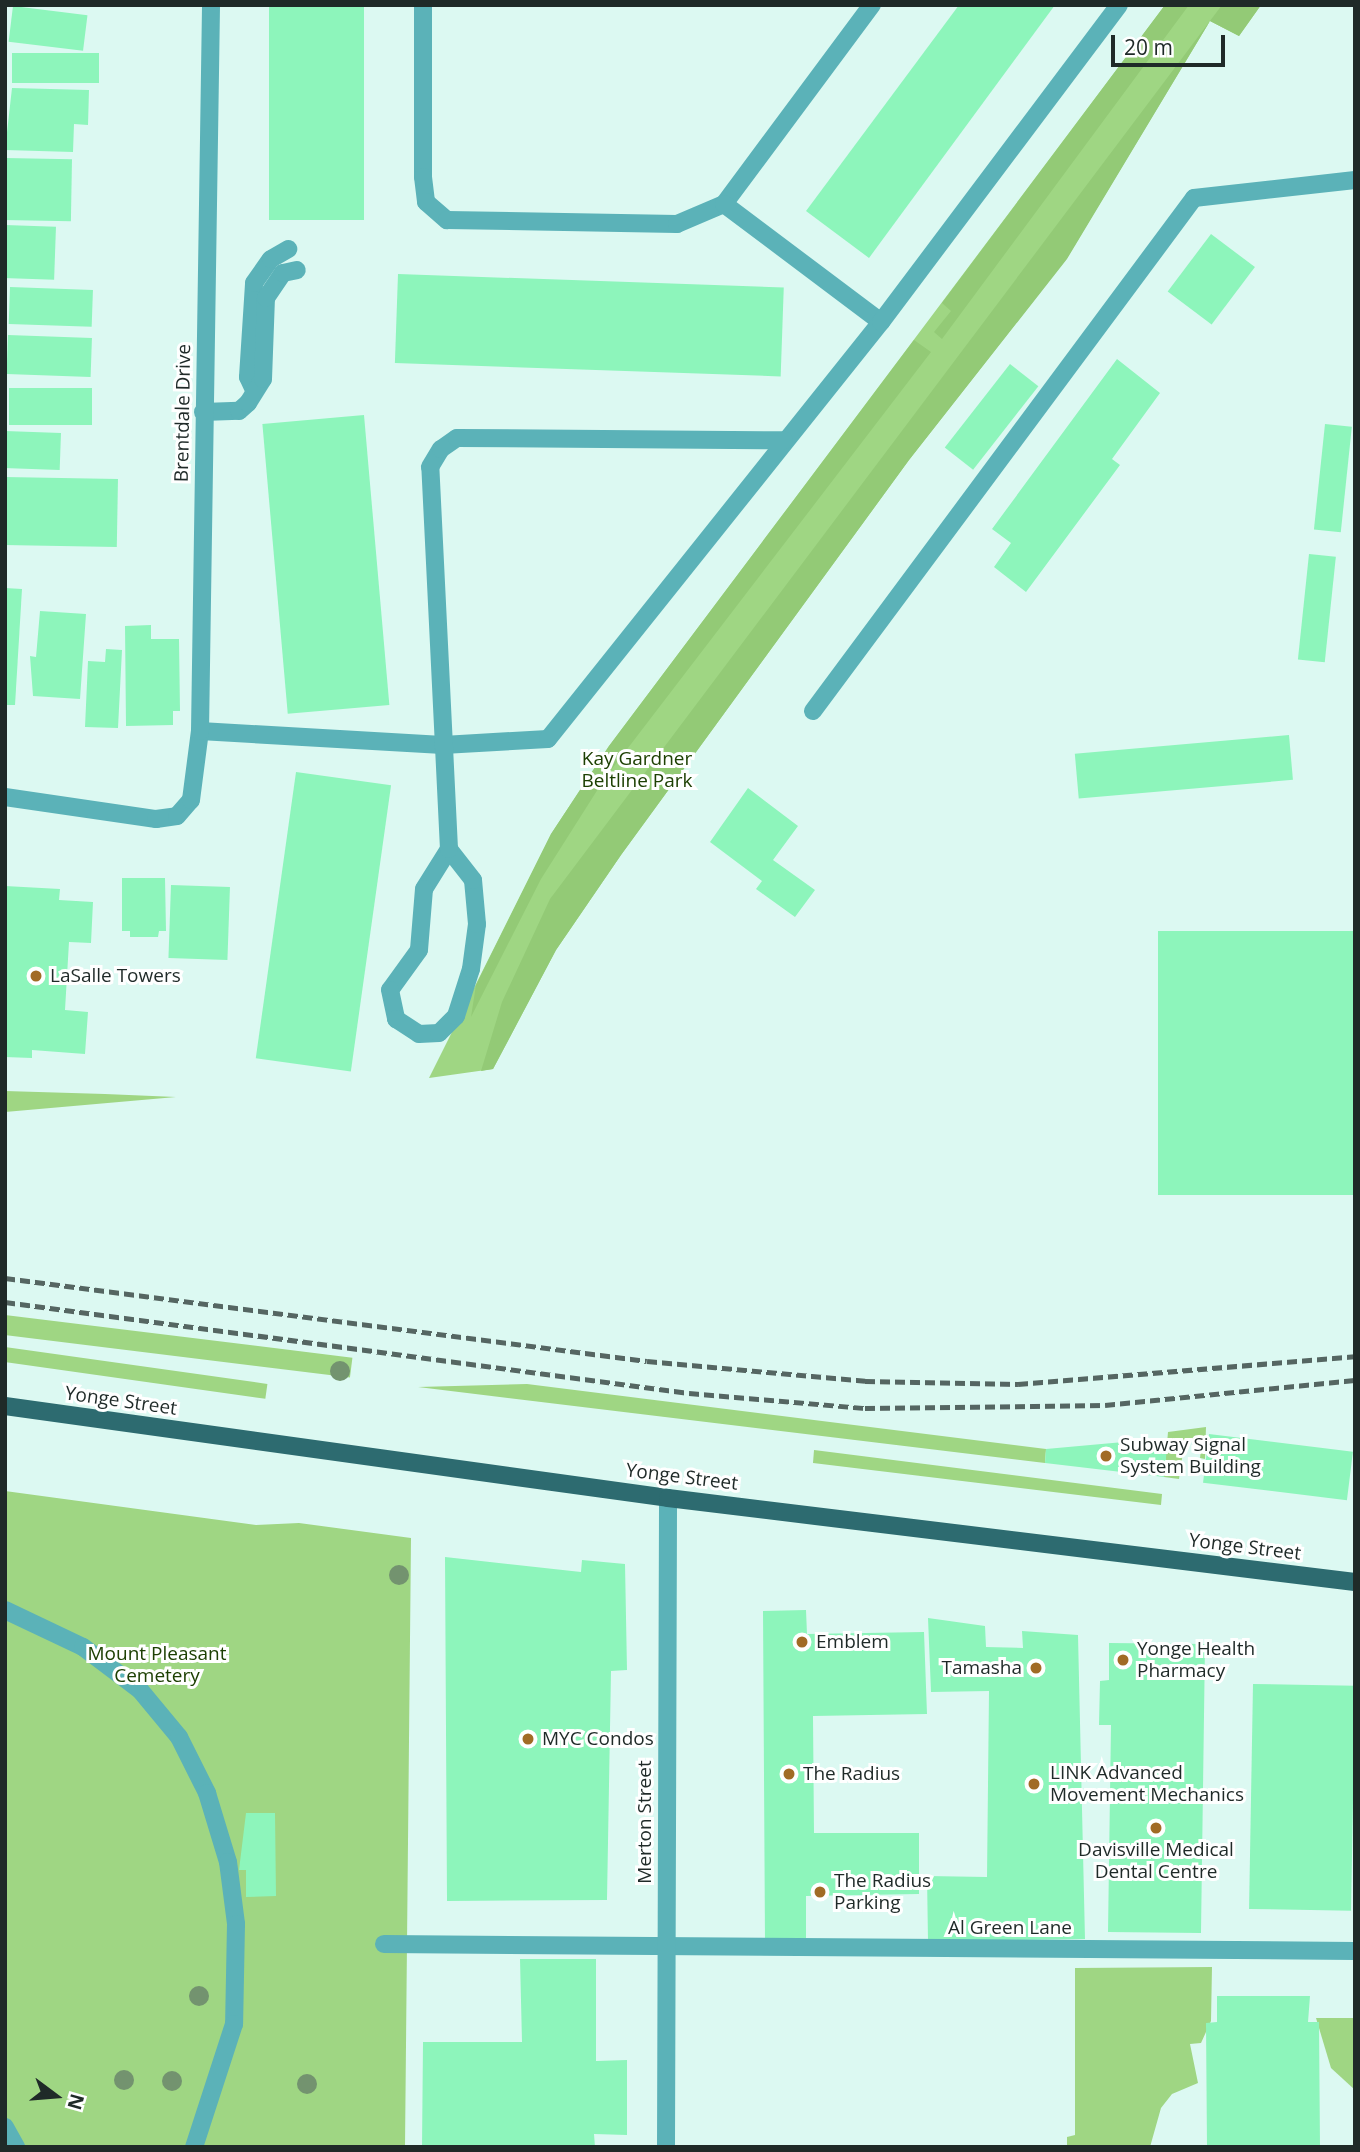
<!DOCTYPE html>
<style>
body{margin:0}
#map{position:relative;width:1360px;height:2152px;overflow:hidden;background:#dcf9f2;font-family:"Open Sans",sans-serif}
div>[style]{position:absolute}
.green>*{inset:0;background:#9fd683;transform-origin:0 0}
.forest>*{inset:0;background:#93ca76}
.building>*{inset:0;background:#8df5bb;transform-origin:0 0}
.minor>*{height:18px;margin:-9px;padding:0 9px;transform-origin:9px;border-radius:9px;background:#5bb2b8}
.major>*{height:18px;margin:-9px;padding:0 9px;transform-origin:9px;border-radius:9px;background:#2d6b70}
.rail>*{height:5px;margin-top:-2.5px;transform-origin:0;background:repeating-linear-gradient(90deg,#556662 0 10px,transparent 0 15px)}
.trees>*{width:20px;height:20px;margin:-10px;border-radius:50%;background:#73936f}
.dots>*{width:19px;height:19px;translate:-50% -50%;box-sizing:border-box;border:4px solid #fff;border-radius:50%}
span{translate:-50% -50%;white-space:nowrap;text-align:center;line-height:1.15;-webkit-text-stroke:6px #fff;paint-order:stroke}
.street-label{font-size:19px;color:#1f2a28}
.park-label{font-size:19px;color:#1d4003}
.poi-label{font-size:19px;color:#1f2a28}
.left{translate:0 -50%;text-align:left}
.right{translate:-100% -50%;text-align:right}
.frame{position:absolute;inset:0;border:7px solid #1f2a28;pointer-events:none}
.north{position:absolute;left:21px;top:2061px;width:70px;height:70px;-webkit-text-stroke:5px #fff;paint-order:stroke;rotate:106deg;font-size:19px;font-weight:700;line-height:28px;text-align:center;color:#1f2a28}
.north::after{content:'';display:block;margin:auto;width:24px;height:32px;background:#1f2a28;clip-path:polygon(50% 0,100% 100%,50% 72%,0 100%)}
.scale{position:absolute;left:1111px;top:35px;width:114px;height:32px;box-sizing:border-box;border:4px solid #1f2a28;border-top:0;padding-left:9px;font-size:21px;line-height:24px;white-space:nowrap;color:#1f2a28;-webkit-text-stroke:5px #fff;paint-order:stroke}
</style>
<div id="map">
<div class="green">
<div style="clip-path:polygon(1165px 5px,1261px 5px,1239px 36px,1210px 21px,1067px 258px,909px 460px,621px 855px,556px 950px,493px 1069px,429px 1078px,551px 834px,609px 746px)"></div>
<div style="clip-path:polygon(5px 1091px,105px 1094px,176px 1097px,5px 1112px)"></div>
<div style="left:5px;top:1315px;width:350px;height:20px;rotate:7deg"></div>
<div style="left:5px;top:1347px;width:265px;height:15px;rotate:8deg"></div>
<div style="clip-path:polygon(527px 1384px,1046px 1449px,1045px 1463px,418px 1387px)"></div>
<div style="clip-path:polygon(1206px 1427px,1205px 1459px,1200px 1458px,1202px 1441px,1185px 1439px,1179px 1479px,1164px 1477px,1168px 1432px)"></div>
<div style="clip-path:polygon(814px 1450px,1162px 1494px,1161px 1505px,813px 1463px)"></div>
<div style="clip-path:polygon(5px 1491px,256px 1525px,299px 1523px,411px 1538px,405px 2147px,5px 2147px)"></div>
<div style="clip-path:polygon(1212px 1967px,1211px 2021px,1201px 2043px,1190px 2044px,1198px 2083px,1172px 2094px,1161px 2108px,1150px 2147px,1067px 2147px,1067px 2137px,1075px 2135px,1075px 1968px)"></div>
<div style="clip-path:polygon(1316px 2018px,1355px 2018px,1355px 2090px,1331px 2068px)"></div>
</div>
<div class="forest">
<div style="clip-path:polygon(1165px 5px,1189px 5px,942px 339px,934px 332px,951px 311px,942px 303px)"></div>
<div style="clip-path:polygon(1222px 5px,1261px 5px,1239px 36px,1210px 21px,1067px 259px,909px 460px,621px 855px,556px 950px,493px 1069px,481px 1071px,502px 1002px,550px 899px)"></div>
<div style="clip-path:polygon(914px 340px,931px 352px,605px 778px,541px 879px,471px 1017px,476px 985px,551px 834px,609px 746px)"></div>
</div>
<div class="building">
<div style="left:269px;top:5px;width:95px;height:215px"></div>
<div style="clip-path:polygon(959px 5px,1055px 5px,869px 258px,806px 211px)"></div>
<div style="left:13px;top:6px;width:75px;height:36px;rotate:7deg"></div>
<div style="left:99px;top:53px;width:30px;height:87px;rotate:90deg"></div>
<div style="clip-path:polygon(12px 88px,89px 90px,88px 125px,74px 124px,73px 152px,5px 150px)"></div>
<div style="left:5px;top:158px;width:67px;height:62px;rotate:1deg"></div>
<div style="left:5px;top:225px;width:51px;height:53px;rotate:2deg"></div>
<div style="left:1211px;top:234px;width:55px;height:72px;rotate:37deg"></div>
<div style="left:398px;top:274px;width:386px;height:89px;rotate:2deg"></div>
<div style="left:10px;top:287px;width:83px;height:37px;rotate:2deg"></div>
<div style="left:8px;top:335px;width:84px;height:39px;rotate:2deg"></div>
<div style="clip-path:polygon(1117px 359px,1160px 393px,1112px 459px,1120px 465px,1026px 592px,994px 567px,1011px 543px,992px 529px)"></div>
<div style="left:1010px;top:364px;width:36px;height:106px;rotate:38deg"></div>
<div style="left:9px;top:388px;width:83px;height:37px"></div>
<div style="left:364px;top:415px;width:291px;height:102px;rotate:85deg"></div>
<div style="left:1325px;top:424px;width:27px;height:106px;rotate:6deg"></div>
<div style="left:5px;top:431px;width:56px;height:37px;rotate:2deg"></div>
<div style="left:5px;top:477px;width:113px;height:68px;rotate:1deg"></div>
<div style="left:1309px;top:554px;width:27px;height:106px;rotate:6deg"></div>
<div style="clip-path:polygon(5px 588px,22px 589px,15px 705px,5px 705px)"></div>
<div style="clip-path:polygon(40px 611px,86px 614px,80px 699px,33px 696px,30px 656px,36px 657px)"></div>
<div style="clip-path:polygon(151px 625px,151px 639px,179px 639px,180px 711px,173px 711px,173px 725px,126px 726px,125px 626px)"></div>
<div style="clip-path:polygon(106px 649px,122px 650px,118px 728px,85px 727px,88px 661px,105px 662px)"></div>
<div style="left:1289px;top:735px;width:45px;height:215px;rotate:85deg"></div>
<div style="left:296px;top:772px;width:96px;height:289px;rotate:8deg"></div>
<div style="clip-path:polygon(748px 788px,798px 826px,773px 860px,815px 890px,795px 917px,756px 889px,762px 881px,710px 842px)"></div>
<div style="clip-path:polygon(122px 878px,165px 878px,166px 931px,159px 931px,158px 937px,130px 937px,130px 931px,122px 931px)"></div>
<div style="left:171px;top:885px;width:59px;height:73px;rotate:2deg"></div>
<div style="clip-path:polygon(5px 886px,60px 889px,59px 900px,93px 902px,91px 943px,69px 942px,65px 1010px,88px 1012px,85px 1054px,32px 1050px,32px 1058px,5px 1057px)"></div>
<div style="left:1355px;top:931px;width:264px;height:197px;rotate:90deg"></div>
<div style="left:1209px;top:1434px;width:145px;height:49px;rotate:7deg"></div>
<div style="clip-path:polygon(1168px 1438px,1164px 1477px,1045px 1463px,1046px 1449px)"></div>
<div style="clip-path:polygon(445px 1557px,581px 1572px,582px 1560px,625px 1564px,627px 1670px,611px 1671px,607px 1900px,447px 1901px)"></div>
<div style="clip-path:polygon(806px 1610px,807px 1634px,924px 1632px,927px 1714px,813px 1716px,814px 1833px,919px 1833px,919px 1894px,806px 1896px,806px 1943px,765px 1942px,763px 1611px)"></div>
<div style="clip-path:polygon(928px 1618px,985px 1626px,986px 1647px,1023px 1648px,1022px 1631px,1078px 1635px,1085px 1939px,928px 1941px,927px 1876px,987px 1877px,989px 1691px,931px 1692px)"></div>
<div style="clip-path:polygon(1109px 1643px,1205px 1644px,1201px 1933px,1108px 1932px,1111px 1725px,1099px 1725px,1100px 1681px,1109px 1680px)"></div>
<div style="left:1253px;top:1684px;width:102px;height:225px;rotate:1deg"></div>
<div style="clip-path:polygon(246px 1813px,275px 1813px,276px 1896px,246px 1897px,246px 1870px,239px 1870px)"></div>
<div style="clip-path:polygon(520px 1959px,596px 1959px,596px 2061px,627px 2060px,627px 2135px,594px 2134px,595px 2147px,422px 2147px,423px 2042px,522px 2042px)"></div>
<div style="clip-path:polygon(1217px 1996px,1310px 1996px,1308px 2022px,1319px 2022px,1320px 2147px,1207px 2147px,1206px 2023px,1217px 2022px)"></div>
</div>
<div class="minor">
<div style="left:423px;top:5px;width:172px;rotate:90deg"></div>
<div style="left:423px;top:177px;width:25px;rotate:83deg"></div>
<div style="left:426px;top:202px;width:28px;rotate:41deg"></div>
<div style="left:447px;top:220px;width:230px;rotate:1deg"></div>
<div style="left:677px;top:224px;width:51px;rotate:-23.1deg"></div>
<div style="left:724px;top:204px;width:248px;rotate:-53.4deg"></div>
<div style="left:724px;top:204px;width:196px;rotate:36.9deg"></div>
<div style="left:254px;top:390px;width:14px;rotate:-115deg"></div>
<div style="left:248px;top:377px;width:94px;rotate:-86.3deg"></div>
<div style="left:254px;top:283px;width:29px;rotate:-55deg"></div>
<div style="left:271px;top:259px;width:20px;rotate:-30deg"></div>
<div style="left:203px;top:412px;width:36px;rotate:-2deg"></div>
<div style="left:239px;top:411px;width:12px;rotate:-42deg"></div>
<div style="left:248px;top:403px;width:28px;rotate:-58deg"></div>
<div style="left:263px;top:379px;width:81px;rotate:-87.9deg"></div>
<div style="left:266px;top:298px;width:30px;rotate:-56deg"></div>
<div style="left:283px;top:273px;width:14px;rotate:-12deg"></div>
<div style="left:813px;top:711px;width:639px;rotate:-53.4deg"></div>
<div style="left:1194px;top:198px;width:162px;rotate:-6.4deg"></div>
<div style="left:200px;top:731px;width:243px;rotate:3.3deg"></div>
<div style="left:443px;top:745px;width:105px;rotate:-3.3deg"></div>
<div style="left:548px;top:739px;width:534px;rotate:-51.39deg"></div>
<div style="left:881px;top:322px;width:396px;rotate:-53.1deg"></div>
<div style="left:5px;top:797px;width:153px;rotate:8.3deg"></div>
<div style="left:156px;top:819px;width:21px;rotate:-8deg"></div>
<div style="left:177px;top:816px;width:21px;rotate:-49deg"></div>
<div style="left:191px;top:800px;width:70px;rotate:-82.6deg"></div>
<div style="left:200px;top:731px;width:726px;rotate:-89.13deg"></div>
<div style="left:449px;top:849px;width:47px;rotate:122deg"></div>
<div style="left:424px;top:889px;width:61px;rotate:94.7deg"></div>
<div style="left:419px;top:950px;width:49px;rotate:125.9deg"></div>
<div style="left:390px;top:990px;width:30px;rotate:78deg"></div>
<div style="left:396px;top:1019px;width:27px;rotate:33deg"></div>
<div style="left:419px;top:1034px;width:20px;rotate:-3deg"></div>
<div style="left:439px;top:1033px;width:24px;rotate:-45deg"></div>
<div style="left:456px;top:1016px;width:49px;rotate:-72.3deg"></div>
<div style="left:471px;top:969px;width:45px;rotate:-82.4deg"></div>
<div style="left:477px;top:924px;width:44px;rotate:-95.2deg"></div>
<div style="left:473px;top:880px;width:39px;rotate:-128deg"></div>
<div style="left:449px;top:849px;width:382px;rotate:-92.8deg"></div>
<div style="left:430px;top:467px;width:21px;rotate:-59deg"></div>
<div style="left:441px;top:449px;width:19px;rotate:-35deg"></div>
<div style="left:457px;top:438px;width:327px;rotate:0.4deg"></div>
<div style="left:5px;top:1610px;width:86px;rotate:25.4deg"></div>
<div style="left:83px;top:1647px;width:71px;rotate:37deg"></div>
<div style="left:140px;top:1690px;width:61px;rotate:50.3deg"></div>
<div style="left:179px;top:1737px;width:63px;rotate:63.4deg"></div>
<div style="left:207px;top:1793px;width:72px;rotate:73.1deg"></div>
<div style="left:228px;top:1862px;width:63px;rotate:82.6deg"></div>
<div style="left:236px;top:1924px;width:100px;rotate:91.1deg"></div>
<div style="left:234px;top:2024px;width:129px;rotate:108deg"></div>
<div style="left:384px;top:1944px;width:971px;rotate:0.41deg"></div>
<div style="left:5px;top:2127px;width:23px;rotate:61deg"></div>
<div style="left:666px;top:2147px;width:649px;rotate:-89.82deg"></div>
</div>
<div class="major">
<div style="left:5px;top:1406px;width:669px;rotate:7.9deg"></div>
<div style="left:668px;top:1498px;width:692px;rotate:6.97deg"></div>
</div>
<div class="rail">
<div style="left:5px;top:1278px;width:647px;rotate:7.37deg"></div>
<div style="left:647px;top:1361px;width:219px;rotate:5.2deg"></div>
<div style="left:865px;top:1381px;width:153px;rotate:1.1deg"></div>
<div style="left:1018px;top:1384px;width:338px;rotate:-4.7deg"></div>
<div style="left:5px;top:1302px;width:690px;rotate:7.58deg"></div>
<div style="left:689px;top:1393px;width:177px;rotate:4.9deg"></div>
<div style="left:865px;top:1408px;width:240px;rotate:-0.7deg"></div>
<div style="left:1105px;top:1405px;width:251px;rotate:-5.7deg"></div>
</div>
<div class="trees">
<div style="left:340px;top:1371px"></div>
<div style="left:399px;top:1575px"></div>
<div style="left:199px;top:1996px"></div>
<div style="left:124px;top:2080px"></div>
<div style="left:172px;top:2081px"></div>
<div style="left:307px;top:2084px"></div>
</div>
<div class="dots">
<div style="left:36px;top:976px;background:#a16b25"></div>
<div style="left:1106px;top:1456px;background:#a16b25"></div>
<div style="left:802px;top:1642px;background:#a16b25"></div>
<div style="left:1123px;top:1660px;background:#a16b25"></div>
<div style="left:1036px;top:1668px;background:#a16b25"></div>
<div style="left:528px;top:1739px;background:#a16b25"></div>
<div style="left:789px;top:1774px;background:#a16b25"></div>
<div style="left:1034px;top:1784px;background:#a16b25"></div>
<div style="left:1156px;top:1828px;background:#a16b25"></div>
<div style="left:820px;top:1892px;background:#a16b25"></div>
</div>
<div class="street-label">
<span style="left:183px;top:413px;rotate:-89deg">Brentdale Drive</span>
<span style="left:121px;top:1401px;rotate:8deg">Yonge Street</span>
<span style="left:682px;top:1477px;rotate:7deg">Yonge Street</span>
<span style="left:1245px;top:1547px;rotate:7deg">Yonge Street</span>
<span style="left:645px;top:1822px;rotate:-90deg">Merton Street</span>
<span style="left:1010px;top:1928px">Al Green Lane</span>
</div>
<div class="park-label">
<span style="left:637px;top:770px">Kay Gardner<br>Beltline Park</span>
<span style="left:157px;top:1665px">Mount Pleasant<br>Cemetery</span>
</div>
<div class="poi-label">
<span class="left" style="left:50px;top:976px">LaSalle Towers</span>
<span class="left" style="left:1120px;top:1456px">Subway Signal<br>System Building</span>
<span class="left" style="left:816px;top:1642px">Emblem</span>
<span class="left" style="left:1137px;top:1660px">Yonge Health<br>Pharmacy</span>
<span class="right" style="left:1022px;top:1668px">Tamasha</span>
<span class="left" style="left:542px;top:1739px">MYC Condos</span>
<span class="left" style="left:1050px;top:1784px">LINK Advanced<br>Movement Mechanics</span>
<span class="left" style="left:803px;top:1774px">The Radius</span>
<span style="left:1156px;top:1861px">Davisville Medical<br>Dental Centre</span>
<span class="left" style="left:834px;top:1892px">The Radius<br>Parking</span>
</div>
<div class="frame"></div>
<div class="north">N</div>
<div class="scale">20 m</div>
</div>
